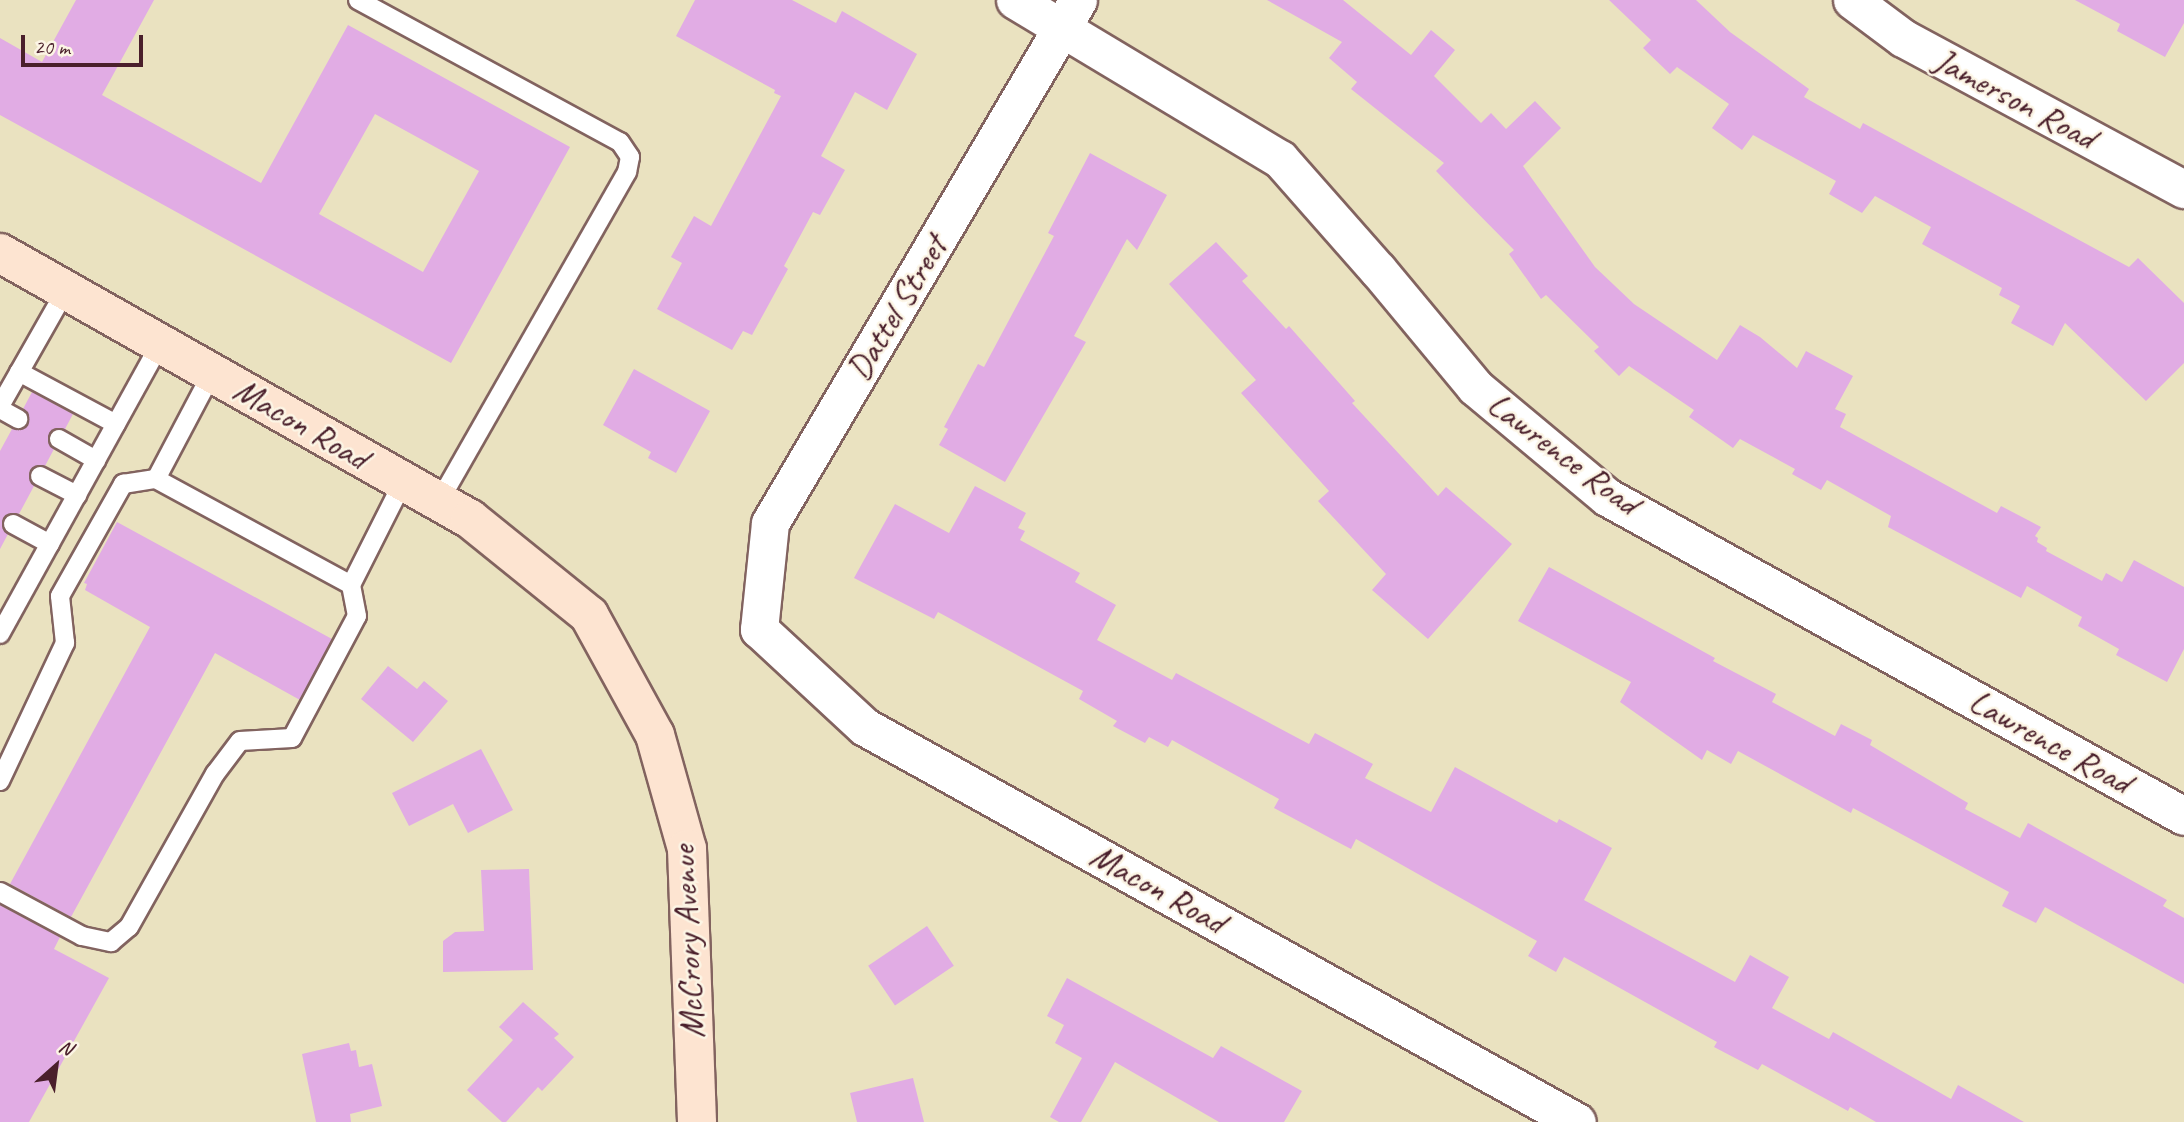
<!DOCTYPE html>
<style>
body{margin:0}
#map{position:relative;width:2184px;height:1122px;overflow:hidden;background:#eae2c0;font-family:Caveat,sans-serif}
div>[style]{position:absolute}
.building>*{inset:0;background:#e1ace4;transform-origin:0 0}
.roads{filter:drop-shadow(2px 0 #82635f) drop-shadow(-2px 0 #82635f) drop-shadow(0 2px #82635f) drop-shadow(0 -2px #82635f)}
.service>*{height:18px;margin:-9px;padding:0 9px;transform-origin:9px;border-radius:9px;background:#fff}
.minor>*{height:37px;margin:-18.5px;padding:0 18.5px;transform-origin:18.5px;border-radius:18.5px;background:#fff}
.secondary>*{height:38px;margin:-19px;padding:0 19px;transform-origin:19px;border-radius:19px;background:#fde4d1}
span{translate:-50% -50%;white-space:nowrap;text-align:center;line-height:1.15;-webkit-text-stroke:5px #fcf5e5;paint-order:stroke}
.street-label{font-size:35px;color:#4a1f2b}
.north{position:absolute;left:21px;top:1031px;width:70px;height:70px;-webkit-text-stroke:5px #fcf5e5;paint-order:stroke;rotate:28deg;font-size:19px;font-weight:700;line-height:28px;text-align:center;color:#4a1f2b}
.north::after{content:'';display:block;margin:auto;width:24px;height:32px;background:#4a1f2b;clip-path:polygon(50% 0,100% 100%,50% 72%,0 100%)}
.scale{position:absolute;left:21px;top:35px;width:122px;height:32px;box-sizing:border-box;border:4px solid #4a1f2b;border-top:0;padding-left:9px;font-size:21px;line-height:24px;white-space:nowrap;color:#4a1f2b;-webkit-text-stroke:5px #fcf5e5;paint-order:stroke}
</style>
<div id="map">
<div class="building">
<div style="clip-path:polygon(evenodd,76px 0,154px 0,102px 95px,261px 183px,348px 25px,570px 147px,451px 363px,0 115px,0 38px,42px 62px,76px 0,375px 114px,479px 171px,423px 272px,319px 214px,375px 114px)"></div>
<div style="clip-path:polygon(695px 0,792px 0,836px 23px,842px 11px,917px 54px,887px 110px,855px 92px,821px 156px,845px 170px,820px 215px,813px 212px,784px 266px,788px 269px,752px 335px,743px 331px,732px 350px,657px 309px,682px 263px,671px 257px,694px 216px,711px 226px,781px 96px,774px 93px,775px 90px,676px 36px)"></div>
<div style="clip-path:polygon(1267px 0,1343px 0,1411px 55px,1431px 30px,1455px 50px,1434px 76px,1481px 123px,1491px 113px,1506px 129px,1535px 101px,1561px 128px,1523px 166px,1595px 267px,1634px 304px,1717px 360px,1740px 325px,1760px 337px,1797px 368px,1806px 351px,1853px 376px,1835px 409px,1846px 414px,1840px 427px,1997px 513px,2001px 506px,2041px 527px,2035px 536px,2038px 538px,2037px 542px,2047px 548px,2046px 551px,2102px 581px,2106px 573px,2122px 582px,2134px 560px,2184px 587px,2184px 649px,2167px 682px,2116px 655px,2119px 649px,2078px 626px,2082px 617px,2027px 586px,2021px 598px,1888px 527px,1891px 516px,1827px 480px,1821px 490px,1792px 474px,1795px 469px,1740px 439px,1733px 448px,1689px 417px,1694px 410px,1629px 366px,1619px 376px,1594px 351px,1599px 347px,1546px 295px,1541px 299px,1509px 254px,1514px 250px,1436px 171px,1444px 163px,1351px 89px,1357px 82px,1329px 58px,1342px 42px)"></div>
<div style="clip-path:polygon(1609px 0,1696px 0,1730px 32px,1809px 89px,1804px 97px,1860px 129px,1863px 123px,2129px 267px,2138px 258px,2184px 303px,2184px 363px,2146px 401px,2065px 323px,2053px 346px,2011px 323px,2020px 306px,1999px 295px,2002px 288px,1922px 244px,1931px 227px,1875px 196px,1862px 213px,1829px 194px,1836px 181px,1753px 135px,1742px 150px,1712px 128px,1729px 104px,1677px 67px,1670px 74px,1643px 48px,1651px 40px)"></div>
<div style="clip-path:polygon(2075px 0,2184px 0,2184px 23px,2165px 57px,2117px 31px,2120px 24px)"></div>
<div style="clip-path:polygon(1090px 153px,1167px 195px,1137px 250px,1127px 239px,1074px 336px,1086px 342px,1005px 482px,939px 445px,948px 429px,944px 427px,978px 364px,984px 367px,1054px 236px,1048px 233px)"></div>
<div style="clip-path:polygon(1216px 242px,1248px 276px,1242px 281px,1286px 329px,1289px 326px,1355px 401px,1352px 403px,1438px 496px,1446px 487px,1512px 544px,1428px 639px,1372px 590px,1386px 574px,1318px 501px,1329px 491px,1241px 393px,1256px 380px,1169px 284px)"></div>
<div style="clip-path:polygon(634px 369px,710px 411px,676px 473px,648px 458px,651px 452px,603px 425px)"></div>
<div style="clip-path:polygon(32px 392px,73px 414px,65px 429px,54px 429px,49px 434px,49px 444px,54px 449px,45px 466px,39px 465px,30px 470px,29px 477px,34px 486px,19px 514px,8px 514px,3px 519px,3px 529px,8px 534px,0 549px,0 451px,12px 429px,23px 429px,28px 424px,28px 414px,23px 409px)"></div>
<div style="clip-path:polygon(975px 486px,1026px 513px,1018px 528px,1025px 531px,1020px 540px,1080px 573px,1075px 582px,1116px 605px,1097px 640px,1172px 680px,1176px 673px,1309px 744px,1315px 733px,1373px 764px,1365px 778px,1431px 812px,1455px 767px,1557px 823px,1559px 819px,1612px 848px,1584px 900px,1735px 982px,1750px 955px,1789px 977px,1772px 1008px,1829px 1039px,1833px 1032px,1951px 1099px,1958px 1085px,2024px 1122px,1876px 1122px,1850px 1107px,1848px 1111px,1762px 1064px,1758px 1070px,1714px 1047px,1717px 1042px,1564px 957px,1556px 972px,1528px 956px,1537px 941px,1418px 874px,1356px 839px,1351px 849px,1330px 838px,1274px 808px,1279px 799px,1172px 740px,1168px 747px,1149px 737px,1145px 743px,1113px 726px,1117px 721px,1079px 699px,1083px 691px,938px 612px,934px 619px,854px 578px,895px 504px,949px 533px)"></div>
<div style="clip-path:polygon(117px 522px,332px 639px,300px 700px,215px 653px,71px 917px,10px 884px,150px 627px,85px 590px,87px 584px,84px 583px)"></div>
<div style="clip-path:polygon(1549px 567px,1715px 658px,1713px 661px,1776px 694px,1772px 702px,1835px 736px,1841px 724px,1872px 740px,1870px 745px,1968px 803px,1965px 809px,2020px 838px,2028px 823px,2167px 900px,2163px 906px,2184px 918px,2184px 984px,2045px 907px,2036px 923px,2002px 906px,2009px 892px,1853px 808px,1851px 813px,1738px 751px,1731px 764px,1707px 750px,1702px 760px,1620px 702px,1631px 682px,1518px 621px)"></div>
<div style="clip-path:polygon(388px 666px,417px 689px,424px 681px,448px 701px,413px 742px,361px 699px)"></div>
<div style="clip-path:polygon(481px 749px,513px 810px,468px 833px,453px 804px,409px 826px,392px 793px)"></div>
<div style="clip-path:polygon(529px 869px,533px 970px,443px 972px,443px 941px,455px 932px,484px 931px,481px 870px)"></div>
<div style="clip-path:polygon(0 905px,60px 937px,54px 949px,109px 978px,29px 1122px,0 1122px)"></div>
<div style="left:927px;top:926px;width:48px;height:71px;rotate:56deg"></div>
<div style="clip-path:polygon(1067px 978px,1213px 1058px,1221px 1046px,1302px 1091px,1284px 1122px,1219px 1122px,1115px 1062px,1081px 1122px,1059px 1122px,1050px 1117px,1082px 1058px,1055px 1043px,1064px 1025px,1047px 1016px)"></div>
<div style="clip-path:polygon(523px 1002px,559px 1034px,554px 1038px,574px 1057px,542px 1091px,538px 1087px,506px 1122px,502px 1122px,467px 1090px,513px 1040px,499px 1027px)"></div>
<div style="clip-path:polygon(349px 1043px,351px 1051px,356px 1050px,359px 1067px,372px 1064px,382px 1106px,350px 1114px,351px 1122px,316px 1122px,302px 1054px)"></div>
<div style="clip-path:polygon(913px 1078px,924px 1122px,857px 1122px,850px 1093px)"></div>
</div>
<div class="roads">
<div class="service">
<div style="left:358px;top:0;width:298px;rotate:28.5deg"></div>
<div style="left:620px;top:142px;width:18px;rotate:56deg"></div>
<div style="left:630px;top:157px;width:15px;rotate:101deg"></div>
<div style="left:627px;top:172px;width:379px;rotate:119.7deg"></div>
<div style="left:19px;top:372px;width:110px;rotate:28.2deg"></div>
<div style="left:212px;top:373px;width:120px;rotate:117.8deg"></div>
<div style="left:156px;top:479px;width:222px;rotate:28.5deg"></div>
<div style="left:351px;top:585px;width:115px;rotate:-63.2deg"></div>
<div style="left:0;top:406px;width:133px;rotate:-60.4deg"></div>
<div style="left:0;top:409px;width:21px;rotate:29deg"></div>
<div style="left:59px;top:439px;width:43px;rotate:29.6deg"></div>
<div style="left:40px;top:476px;width:42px;rotate:27.2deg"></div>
<div style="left:13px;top:524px;width:42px;rotate:28.4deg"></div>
<div style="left:0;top:634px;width:331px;rotate:-61.1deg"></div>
<div style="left:0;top:781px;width:153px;rotate:-64.8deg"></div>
<div style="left:65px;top:643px;width:47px;rotate:-96.1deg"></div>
<div style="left:60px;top:596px;width:129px;rotate:-60.6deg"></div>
<div style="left:123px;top:484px;width:33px;rotate:-9deg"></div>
<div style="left:0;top:892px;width:93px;rotate:28.2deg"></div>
<div style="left:82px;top:936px;width:30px;rotate:12deg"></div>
<div style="left:111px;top:942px;width:23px;rotate:-40deg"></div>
<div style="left:129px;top:927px;width:176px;rotate:-60.7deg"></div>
<div style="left:215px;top:774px;width:41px;rotate:-52.9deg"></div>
<div style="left:240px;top:741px;width:52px;rotate:-3.3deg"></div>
<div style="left:292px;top:738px;width:138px;rotate:-62deg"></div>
<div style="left:357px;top:616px;width:32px;rotate:-101deg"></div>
</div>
<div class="minor">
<div style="left:1015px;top:0;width:309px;rotate:31deg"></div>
<div style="left:1280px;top:159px;width:148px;rotate:48.6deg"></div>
<div style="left:1378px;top:270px;width:152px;rotate:50.3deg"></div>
<div style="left:1475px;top:387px;width:172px;rotate:39.8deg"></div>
<div style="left:1607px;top:497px;width:659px;rotate:28.94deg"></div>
<div style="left:1078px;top:0;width:607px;rotate:120.49deg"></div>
<div style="left:770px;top:523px;width:107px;rotate:95.9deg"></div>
<div style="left:759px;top:629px;width:144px;rotate:42.8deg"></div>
<div style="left:865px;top:727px;width:814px;rotate:29.02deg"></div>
<div style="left:1852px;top:0;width:64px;rotate:36.7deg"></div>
<div style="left:1903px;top:38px;width:319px;rotate:28.3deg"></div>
</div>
<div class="secondary">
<div style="left:0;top:253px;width:540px;rotate:29.51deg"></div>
<div style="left:470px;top:519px;width:153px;rotate:38.9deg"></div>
<div style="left:589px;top:615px;width:137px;rotate:61.2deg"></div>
<div style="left:655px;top:735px;width:118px;rotate:74.3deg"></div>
<div style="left:687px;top:849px;width:273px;rotate:87.9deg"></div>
</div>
</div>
<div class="street-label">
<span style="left:2015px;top:99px;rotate:28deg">Jamerson Road</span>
<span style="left:897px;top:308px;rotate:-59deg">Dattel Street</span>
<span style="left:301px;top:424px;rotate:30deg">Macon Road</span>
<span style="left:1563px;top:454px;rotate:37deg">Lawrence Road</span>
<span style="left:2050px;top:742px;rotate:29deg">Lawrence Road</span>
<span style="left:1158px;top:889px;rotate:29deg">Macon Road</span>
<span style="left:688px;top:942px;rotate:-93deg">McCrory Avenue</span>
</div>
<div class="north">N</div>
<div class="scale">20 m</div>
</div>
